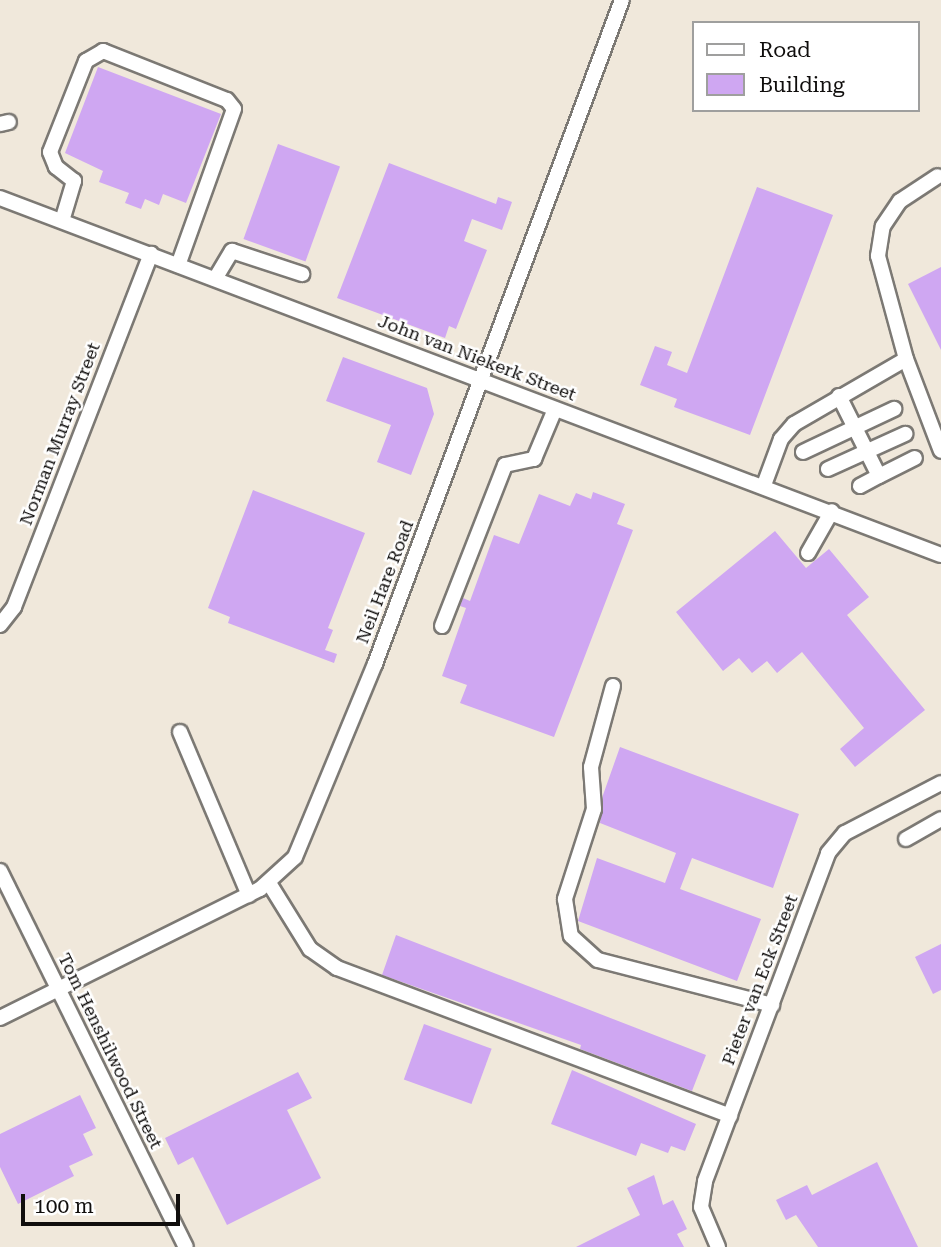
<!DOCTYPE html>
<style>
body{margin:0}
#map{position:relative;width:941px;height:1247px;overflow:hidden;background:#f5f1ec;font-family:"Roboto Serif",serif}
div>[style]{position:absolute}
.built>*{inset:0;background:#f0e8db}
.building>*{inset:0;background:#cfa7f2;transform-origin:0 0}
.roads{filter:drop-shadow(2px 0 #7c7974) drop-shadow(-2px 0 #7c7974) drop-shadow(0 2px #7c7974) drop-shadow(0 -2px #7c7974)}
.minor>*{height:14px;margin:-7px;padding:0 7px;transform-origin:7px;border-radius:7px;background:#fff}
span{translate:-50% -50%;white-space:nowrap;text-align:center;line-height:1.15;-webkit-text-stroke:5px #fff;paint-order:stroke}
.street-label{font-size:18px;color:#100e0d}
.legend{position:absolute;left:692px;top:21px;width:228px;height:91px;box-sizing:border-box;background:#fff;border:2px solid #9f9f9e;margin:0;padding:9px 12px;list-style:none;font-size:21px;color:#100e0d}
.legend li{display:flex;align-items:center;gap:14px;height:35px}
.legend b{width:35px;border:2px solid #9f9f9e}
.scale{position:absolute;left:21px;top:1194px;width:159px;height:32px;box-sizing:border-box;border:4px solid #100e0d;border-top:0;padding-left:9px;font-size:21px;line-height:24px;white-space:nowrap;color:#100e0d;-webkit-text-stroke:5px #fff;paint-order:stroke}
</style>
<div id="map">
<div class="built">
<div style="clip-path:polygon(evenodd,0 0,941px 0,941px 1247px,0 1247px,0 0,694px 23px,918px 23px,918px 110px,694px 110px,694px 23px)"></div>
</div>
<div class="building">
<div style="clip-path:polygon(98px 67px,221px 114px,186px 203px,163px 194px,159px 205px,145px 199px,141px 209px,125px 203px,129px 193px,99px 182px,103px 171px,65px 153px)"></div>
<div style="left:278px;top:144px;width:66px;height:101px;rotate:20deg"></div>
<div style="clip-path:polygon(389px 163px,496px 204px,498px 197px,512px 202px,502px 230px,472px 219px,464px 241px,487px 250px,456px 329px,449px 326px,445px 338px,337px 298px)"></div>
<div style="clip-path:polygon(757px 187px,833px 215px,750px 435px,674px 407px,677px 399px,640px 385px,655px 346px,672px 352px,667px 365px,687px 373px)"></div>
<div style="clip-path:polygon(941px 267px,941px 350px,908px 284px)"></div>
<div style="clip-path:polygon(343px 357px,427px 388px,434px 414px,411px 475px,377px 462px,391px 425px,326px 401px)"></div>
<div style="clip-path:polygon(253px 490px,365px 533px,328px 628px,333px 630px,325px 650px,337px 654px,334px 663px,228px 623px,230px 617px,208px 608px)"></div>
<div style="clip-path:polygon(593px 492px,625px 504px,617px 524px,633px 530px,554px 737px,460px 703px,467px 685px,442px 676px,466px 608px,460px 606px,463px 598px,470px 601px,494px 535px,519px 544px,539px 494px,570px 506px,576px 493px,591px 499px)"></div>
<div style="clip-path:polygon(775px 531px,806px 568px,829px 549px,869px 597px,847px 615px,925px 710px,855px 767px,840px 749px,864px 728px,802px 652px,777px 673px,767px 661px,752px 673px,739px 658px,723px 671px,676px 612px)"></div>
<div style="clip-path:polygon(620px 747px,799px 814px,773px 888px,692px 858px,680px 889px,761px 919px,737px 981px,578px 921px,597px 858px,665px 883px,676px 853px,600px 823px,603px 795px)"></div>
<div style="clip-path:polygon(396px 935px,706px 1055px,692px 1091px,580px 1049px,581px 1045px,382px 975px)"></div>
<div style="clip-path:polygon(941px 944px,941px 990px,933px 994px,915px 957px)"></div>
<div style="left:424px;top:1024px;width:72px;height:59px;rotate:20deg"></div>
<div style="clip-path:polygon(572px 1070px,696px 1124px,685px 1151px,671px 1146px,668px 1153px,641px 1143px,636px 1156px,551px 1124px)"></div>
<div style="clip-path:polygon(298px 1072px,312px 1098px,287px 1110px,321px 1178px,227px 1225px,193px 1157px,178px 1165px,165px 1138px)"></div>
<div style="clip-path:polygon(80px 1095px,96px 1128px,83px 1134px,93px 1155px,69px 1166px,74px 1176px,18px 1204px,0 1167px,0 1134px)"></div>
<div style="clip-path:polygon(877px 1162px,918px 1247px,818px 1247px,796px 1215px,786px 1220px,776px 1200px,807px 1185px,812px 1195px)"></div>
<div style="clip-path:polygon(654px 1175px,663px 1205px,673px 1200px,687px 1229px,677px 1234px,684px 1247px,576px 1247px,640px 1215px,627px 1188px)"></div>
</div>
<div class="roads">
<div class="minor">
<div style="left:0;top:124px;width:9px;rotate:-13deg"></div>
<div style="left:0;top:198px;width:1006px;rotate:20.78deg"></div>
<div style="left:62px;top:221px;width:42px;rotate:-73.3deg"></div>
<div style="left:74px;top:181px;width:23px;rotate:-142deg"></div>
<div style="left:56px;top:167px;width:16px;rotate:-112deg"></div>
<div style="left:50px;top:152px;width:98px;rotate:-68.4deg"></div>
<div style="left:86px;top:61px;width:20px;rotate:-30deg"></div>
<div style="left:103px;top:51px;width:133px;rotate:21.6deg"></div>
<div style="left:227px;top:100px;width:11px;rotate:52deg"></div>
<div style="left:234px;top:109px;width:166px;rotate:109.7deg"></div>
<div style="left:215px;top:279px;width:33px;rotate:-59deg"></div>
<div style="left:232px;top:251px;width:74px;rotate:18.2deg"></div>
<div style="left:906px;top:359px;width:98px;rotate:69.2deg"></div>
<div style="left:839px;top:396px;width:89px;rotate:63.4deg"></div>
<div style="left:879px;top:476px;width:40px;rotate:-26.6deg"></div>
<div style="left:803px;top:452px;width:101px;rotate:-25.3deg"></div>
<div style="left:828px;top:469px;width:85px;rotate:-24.4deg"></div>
<div style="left:764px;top:485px;width:49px;rotate:-69.7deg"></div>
<div style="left:781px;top:439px;width:20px;rotate:-49deg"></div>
<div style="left:794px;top:424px;width:129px;rotate:-30.1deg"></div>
<div style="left:906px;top:359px;width:107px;rotate:-105.2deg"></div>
<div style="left:878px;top:256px;width:30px;rotate:-81deg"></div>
<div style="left:883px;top:226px;width:30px;rotate:-56deg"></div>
<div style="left:900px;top:201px;width:45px;rotate:-33.3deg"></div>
<div style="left:860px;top:486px;width:21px;rotate:-28deg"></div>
<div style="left:808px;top:553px;width:48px;rotate:-60.3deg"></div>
<div style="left:0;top:625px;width:23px;rotate:-52deg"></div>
<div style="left:14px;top:607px;width:379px;rotate:-68.8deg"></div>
<div style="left:442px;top:626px;width:173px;rotate:-68.6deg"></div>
<div style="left:505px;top:465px;width:30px;rotate:-12deg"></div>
<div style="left:534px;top:459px;width:54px;rotate:-67.2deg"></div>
<div style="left:613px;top:686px;width:84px;rotate:105.2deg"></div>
<div style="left:591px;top:767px;width:42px;rotate:85.9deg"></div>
<div style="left:594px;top:809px;width:95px;rotate:107.9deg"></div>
<div style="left:565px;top:899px;width:37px;rotate:81deg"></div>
<div style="left:571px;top:936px;width:36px;rotate:42deg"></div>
<div style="left:598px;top:960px;width:180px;rotate:14.5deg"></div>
<div style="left:180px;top:732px;width:177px;rotate:67.1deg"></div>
<div style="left:906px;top:839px;width:40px;rotate:-29.7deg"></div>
<div style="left:0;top:871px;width:419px;rotate:63.7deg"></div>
<div style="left:269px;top:883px;width:78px;rotate:58.2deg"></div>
<div style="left:310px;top:949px;width:33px;rotate:35deg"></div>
<div style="left:337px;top:968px;width:420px;rotate:20.6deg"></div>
<div style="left:0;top:1018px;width:290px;rotate:-26.4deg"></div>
<div style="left:260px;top:889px;width:47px;rotate:-42.4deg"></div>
<div style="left:295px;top:857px;width:209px;rotate:-67.5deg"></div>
<div style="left:375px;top:664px;width:708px;rotate:-69.6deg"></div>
<div style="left:718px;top:1247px;width:43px;rotate:-113deg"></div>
<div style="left:701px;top:1207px;width:26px;rotate:-81deg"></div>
<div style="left:705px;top:1181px;width:350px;rotate:-69.4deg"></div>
<div style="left:828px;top:853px;width:26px;rotate:-50deg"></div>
<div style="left:845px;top:833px;width:108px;rotate:-27.5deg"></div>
</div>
</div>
<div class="street-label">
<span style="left:477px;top:358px;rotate:21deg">John van Niekerk Street</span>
<span style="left:60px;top:434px;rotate:-69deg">Norman Murray Street</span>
<span style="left:385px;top:582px;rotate:-69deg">Neil Hare Road</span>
<span style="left:760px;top:980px;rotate:-69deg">Pieter van Eck Street</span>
<span style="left:110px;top:1051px;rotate:64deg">Tom Henshilwood Street</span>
</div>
<ul class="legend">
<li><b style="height:9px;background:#fff"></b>Road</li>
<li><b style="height:19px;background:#cfa7f2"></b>Building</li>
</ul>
<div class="scale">100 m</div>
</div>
